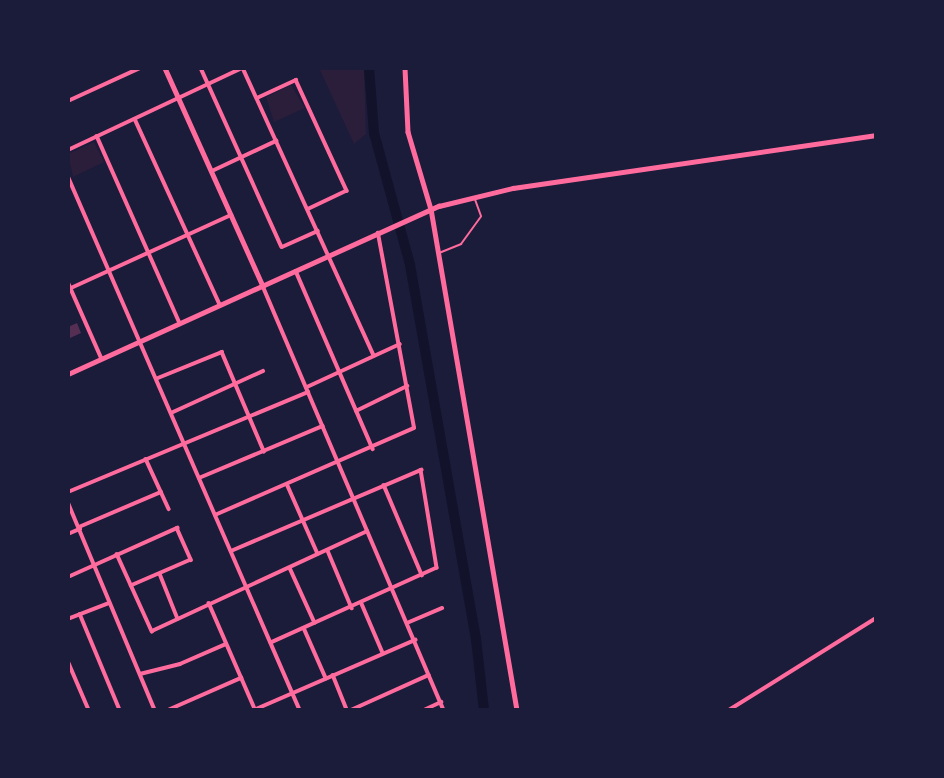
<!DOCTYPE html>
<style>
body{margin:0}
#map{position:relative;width:944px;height:778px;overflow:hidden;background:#1b1b3a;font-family:Karla,sans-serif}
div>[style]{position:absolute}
.green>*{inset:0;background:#2a1e3b}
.river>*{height:10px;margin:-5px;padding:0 5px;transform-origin:5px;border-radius:5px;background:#12122b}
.building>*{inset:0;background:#542f53}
.service>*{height:2px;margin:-1px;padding:0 1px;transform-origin:1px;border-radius:1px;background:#ff6b9d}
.minor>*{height:3.5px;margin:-1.75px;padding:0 1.75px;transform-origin:1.75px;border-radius:1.75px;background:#ff6b9d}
.tertiary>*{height:4.5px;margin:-2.25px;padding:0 2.25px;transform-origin:2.25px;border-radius:2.25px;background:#ff6b9d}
span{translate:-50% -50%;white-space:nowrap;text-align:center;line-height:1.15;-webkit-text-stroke:5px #1b1b3a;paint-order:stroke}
.frame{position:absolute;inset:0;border:70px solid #1b1b3a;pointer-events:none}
</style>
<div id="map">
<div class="green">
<div style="clip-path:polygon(319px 68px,364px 68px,366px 134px,354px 144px)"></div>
<div style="clip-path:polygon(291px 85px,305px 108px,274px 122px,266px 97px)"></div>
<div style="clip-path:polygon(94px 142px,104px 162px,73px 177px,68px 154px)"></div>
</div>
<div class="river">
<div style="left:369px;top:68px;width:65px;rotate:85.6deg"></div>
<div style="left:374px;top:133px;width:137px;rotate:74.7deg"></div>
<div style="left:410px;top:265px;width:380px;rotate:80deg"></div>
<div style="left:476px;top:639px;width:71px;rotate:83.6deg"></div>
</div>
<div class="building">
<div style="clip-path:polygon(77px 323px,81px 333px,68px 339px,68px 327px)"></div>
</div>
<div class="service">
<div style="left:439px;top:253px;width:24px;rotate:-22deg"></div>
<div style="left:461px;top:244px;width:34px;rotate:-54deg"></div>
<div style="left:481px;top:216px;width:20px;rotate:-110deg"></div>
</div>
<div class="minor">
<div style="left:201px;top:68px;width:196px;rotate:65.7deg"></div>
<div style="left:282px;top:247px;width:39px;rotate:-24deg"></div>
<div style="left:243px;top:68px;width:316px;rotate:65.5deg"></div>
<div style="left:257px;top:98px;width:43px;rotate:-24.8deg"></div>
<div style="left:296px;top:80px;width:122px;rotate:65.3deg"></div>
<div style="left:347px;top:191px;width:42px;rotate:154.7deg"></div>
<div style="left:68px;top:101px;width:79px;rotate:-24.6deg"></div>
<div style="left:135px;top:119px;width:205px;rotate:65.4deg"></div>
<div style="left:97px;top:136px;width:205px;rotate:66.1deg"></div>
<div style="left:68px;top:150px;width:192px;rotate:-25.2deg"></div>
<div style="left:212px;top:171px;width:71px;rotate:-25.1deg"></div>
<div style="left:68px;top:176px;width:582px;rotate:66.52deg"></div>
<div style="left:296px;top:271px;width:194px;rotate:66.6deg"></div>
<div style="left:68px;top:282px;width:84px;rotate:66.2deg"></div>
<div style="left:263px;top:286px;width:461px;rotate:66.9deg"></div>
<div style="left:71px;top:288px;width:176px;rotate:-24.5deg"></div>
<div style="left:158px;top:378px;width:69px;rotate:-22.1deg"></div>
<div style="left:222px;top:352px;width:108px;rotate:67deg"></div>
<div style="left:307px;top:387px;width:102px;rotate:-24.8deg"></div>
<div style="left:356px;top:411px;width:57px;rotate:-26.1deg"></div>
<div style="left:171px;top:413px;width:101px;rotate:-24.5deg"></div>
<div style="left:146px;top:459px;width:55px;rotate:65.3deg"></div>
<div style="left:199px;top:478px;width:134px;rotate:-22.8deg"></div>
<div style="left:384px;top:485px;width:98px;rotate:67.1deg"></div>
<div style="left:288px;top:486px;width:74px;rotate:66.2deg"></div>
<div style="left:68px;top:492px;width:260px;rotate:-22.6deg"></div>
<div style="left:68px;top:502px;width:225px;rotate:67.3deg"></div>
<div style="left:215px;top:515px;width:217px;rotate:-23.6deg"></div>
<div style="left:414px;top:428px;width:198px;rotate:-100.5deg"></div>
<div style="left:79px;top:527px;width:89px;rotate:-23.1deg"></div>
<div style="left:68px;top:534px;width:13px;rotate:-23deg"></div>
<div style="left:231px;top:551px;width:207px;rotate:-23.1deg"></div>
<div style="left:421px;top:470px;width:99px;rotate:80.7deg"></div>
<div style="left:437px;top:568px;width:182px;rotate:155.7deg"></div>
<div style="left:328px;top:551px;width:62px;rotate:67.2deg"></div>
<div style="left:117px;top:554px;width:85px;rotate:65.6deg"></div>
<div style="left:152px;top:631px;width:237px;rotate:-24.9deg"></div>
<div style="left:290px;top:568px;width:60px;rotate:65.6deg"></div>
<div style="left:160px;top:574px;width:48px;rotate:68.2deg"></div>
<div style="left:68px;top:577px;width:120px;rotate:-24.2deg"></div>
<div style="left:177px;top:528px;width:35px;rotate:66deg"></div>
<div style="left:191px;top:560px;width:65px;rotate:156.6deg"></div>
<div style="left:209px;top:603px;width:116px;rotate:66.5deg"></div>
<div style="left:362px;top:604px;width:53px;rotate:66.8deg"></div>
<div style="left:80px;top:614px;width:104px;rotate:67.4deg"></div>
<div style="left:68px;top:619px;width:44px;rotate:-21.3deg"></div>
<div style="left:407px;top:623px;width:38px;rotate:-23deg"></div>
<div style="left:304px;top:628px;width:55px;rotate:66.3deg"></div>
<div style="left:68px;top:661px;width:53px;rotate:66.8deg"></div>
<div style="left:140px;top:674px;width:41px;rotate:-14deg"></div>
<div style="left:180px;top:664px;width:50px;rotate:-23.5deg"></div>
<div style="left:333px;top:675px;width:38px;rotate:68deg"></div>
<div style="left:168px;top:710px;width:80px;rotate:-23.7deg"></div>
<div style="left:254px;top:710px;width:176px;rotate:-23.5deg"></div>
<div style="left:351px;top:710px;width:85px;rotate:-24.2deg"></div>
<div style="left:424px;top:710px;width:19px;rotate:-25deg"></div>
<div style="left:729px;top:710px;width:173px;rotate:-32deg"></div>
</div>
<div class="tertiary">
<div style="left:165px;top:68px;width:239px;rotate:65.8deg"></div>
<div style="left:405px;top:68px;width:64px;rotate:87.3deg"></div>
<div style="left:408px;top:132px;width:80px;rotate:73.4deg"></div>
<div style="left:431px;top:209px;width:508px;rotate:80.26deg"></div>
<div style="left:68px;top:374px;width:407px;rotate:-24.4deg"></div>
<div style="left:439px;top:206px;width:76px;rotate:-13.7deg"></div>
<div style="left:513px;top:188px;width:367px;rotate:-8.3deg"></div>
</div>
<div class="frame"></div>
</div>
